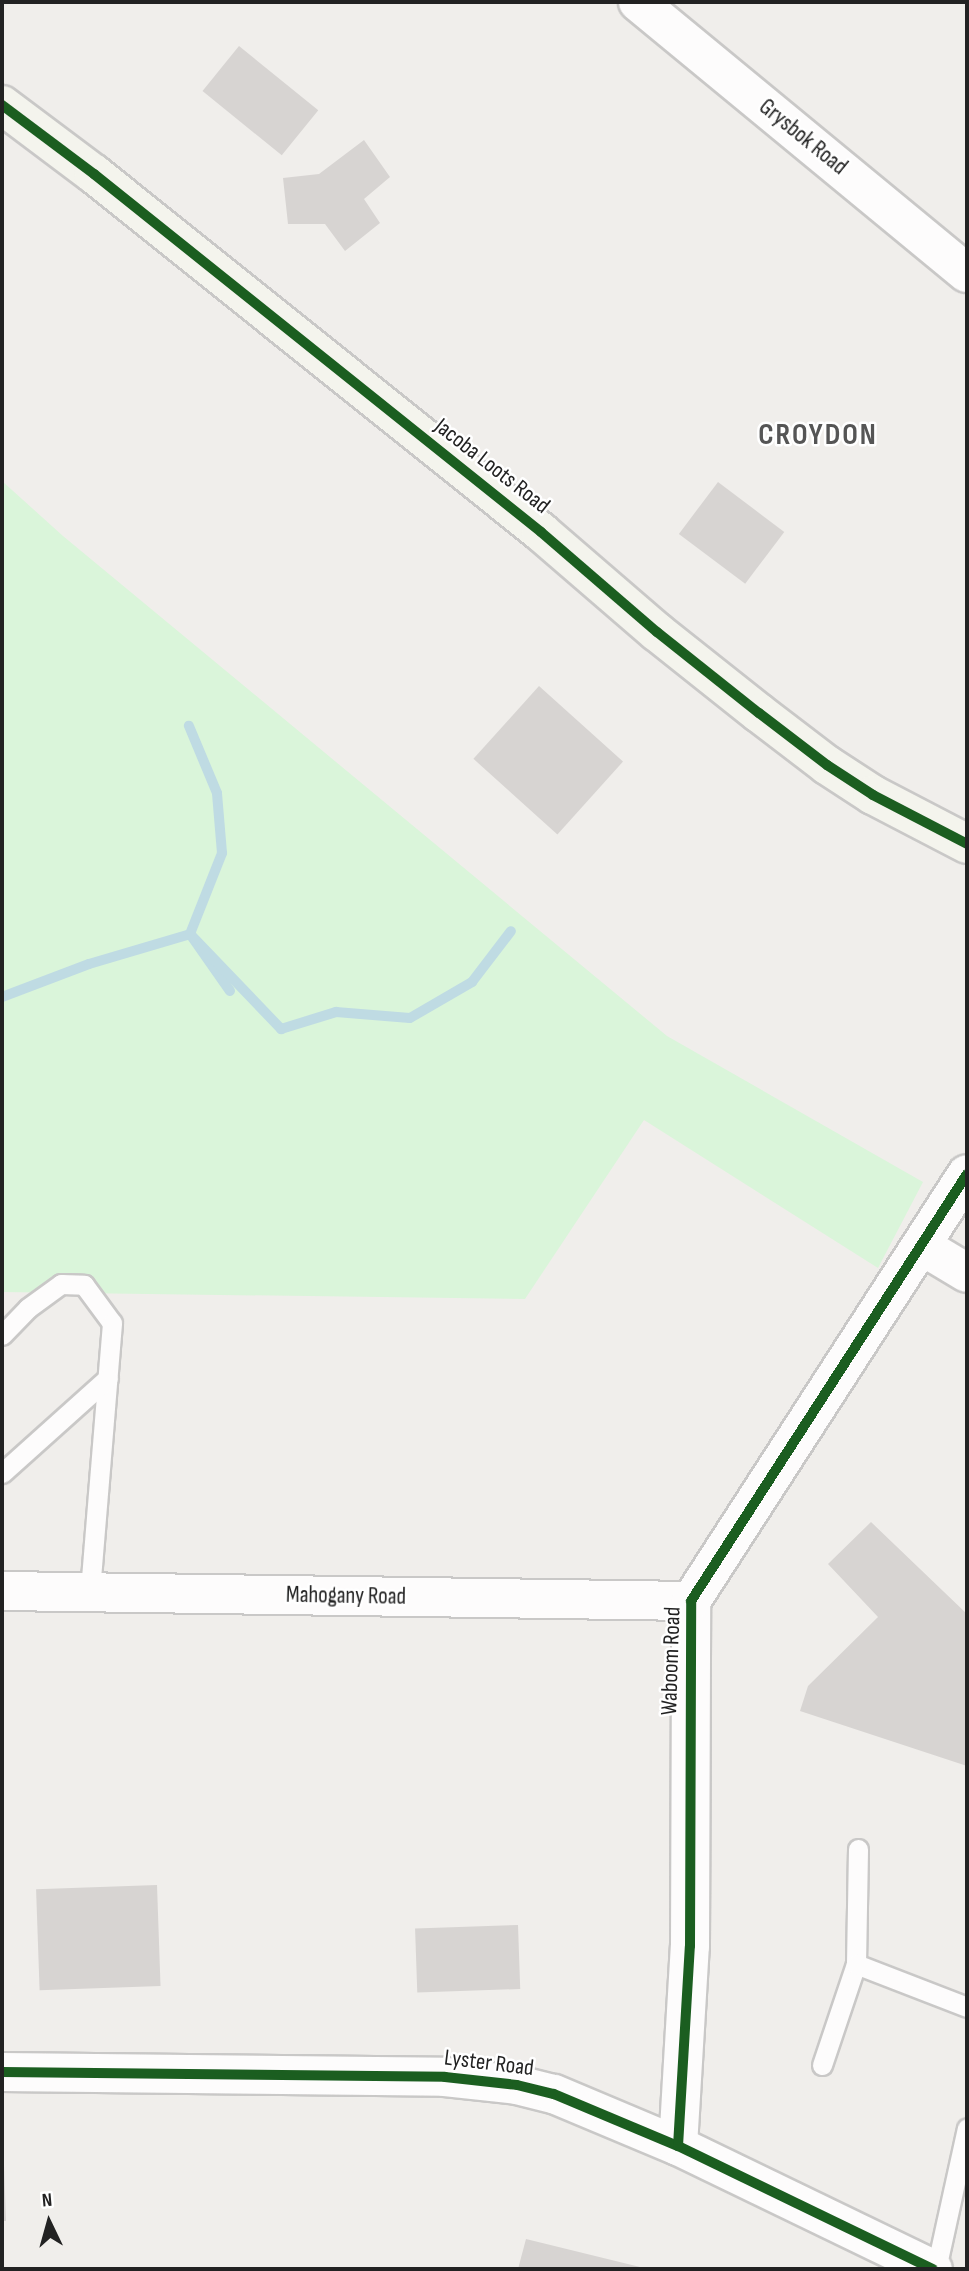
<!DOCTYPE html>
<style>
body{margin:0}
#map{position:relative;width:969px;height:2271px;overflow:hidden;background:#f0eeeb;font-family:"Sofia Sans Condensed",sans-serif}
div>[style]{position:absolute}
.park>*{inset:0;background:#daf5da}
.stream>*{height:10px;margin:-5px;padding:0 5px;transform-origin:5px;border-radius:5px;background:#bfdbe3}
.building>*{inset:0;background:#d7d4d2;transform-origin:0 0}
.roads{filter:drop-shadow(2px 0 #c9c8c7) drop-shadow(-2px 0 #c9c8c7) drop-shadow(0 2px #c9c8c7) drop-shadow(0 -2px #c9c8c7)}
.lane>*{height:19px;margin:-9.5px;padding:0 9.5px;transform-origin:9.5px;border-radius:9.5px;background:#fdfcfc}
.street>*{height:38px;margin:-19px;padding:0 19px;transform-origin:19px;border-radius:19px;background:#fdfcfc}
.secondary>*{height:38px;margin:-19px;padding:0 19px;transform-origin:19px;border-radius:19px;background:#f4f4ed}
.cycleway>*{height:10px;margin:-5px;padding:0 5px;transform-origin:5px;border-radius:5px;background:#1b5e20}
span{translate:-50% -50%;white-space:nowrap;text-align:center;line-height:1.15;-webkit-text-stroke:5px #fff;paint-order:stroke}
.street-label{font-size:23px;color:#222}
.district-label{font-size:30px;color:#555;font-weight:700;letter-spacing:2px}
.frame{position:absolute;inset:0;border:4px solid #222;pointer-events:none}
.north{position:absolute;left:14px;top:2187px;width:70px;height:70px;-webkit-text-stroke:5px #fff;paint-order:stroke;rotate:355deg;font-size:19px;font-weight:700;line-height:28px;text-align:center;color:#222}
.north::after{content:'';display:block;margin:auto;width:24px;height:32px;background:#222;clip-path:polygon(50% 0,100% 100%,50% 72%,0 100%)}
</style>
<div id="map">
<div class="park">
<div style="clip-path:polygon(2px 481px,63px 536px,667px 1036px,923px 1182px,878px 1268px,644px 1120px,525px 1299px,2px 1292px)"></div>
</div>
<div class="stream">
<div style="left:230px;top:991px;width:70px;rotate:-125.1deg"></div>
<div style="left:190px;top:934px;width:132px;rotate:46.2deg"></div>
<div style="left:281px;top:1029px;width:58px;rotate:-17.2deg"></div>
<div style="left:336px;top:1012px;width:74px;rotate:4.6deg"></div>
<div style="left:410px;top:1018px;width:72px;rotate:-30.1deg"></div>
<div style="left:472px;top:982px;width:64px;rotate:-52.6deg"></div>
<div style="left:2px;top:997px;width:93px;rotate:-20.8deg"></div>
<div style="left:89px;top:964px;width:105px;rotate:-16.5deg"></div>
<div style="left:190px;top:934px;width:87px;rotate:-68.4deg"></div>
<div style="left:222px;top:853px;width:60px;rotate:-94.8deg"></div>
<div style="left:217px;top:793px;width:73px;rotate:-112.7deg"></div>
</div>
<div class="building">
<div style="left:239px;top:46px;width:102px;height:58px;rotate:39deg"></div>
<div style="clip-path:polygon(364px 140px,390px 177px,364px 199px,380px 223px,345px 251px,325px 224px,288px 224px,283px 178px,319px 174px)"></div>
<div style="left:718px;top:482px;width:83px;height:65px;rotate:37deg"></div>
<div style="left:539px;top:686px;width:113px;height:98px;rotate:42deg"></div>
<div style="clip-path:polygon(871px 1522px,967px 1614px,967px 1766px,800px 1711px,808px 1686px,878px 1617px,828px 1564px)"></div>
<div style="left:157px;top:1885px;width:101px;height:121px;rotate:88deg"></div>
<div style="left:518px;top:1925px;width:64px;height:103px;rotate:88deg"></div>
<div style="clip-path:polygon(2px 2165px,4px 2165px,6px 2221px,2px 2221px)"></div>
<div style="clip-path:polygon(526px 2239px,640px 2267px,640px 2269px,518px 2269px)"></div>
</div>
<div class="roads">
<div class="lane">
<div style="left:2px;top:1335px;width:37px;rotate:-46deg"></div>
<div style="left:28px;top:1308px;width:41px;rotate:-36deg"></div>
<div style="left:61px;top:1284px;width:23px;rotate:2deg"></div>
<div style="left:84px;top:1285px;width:47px;rotate:53.6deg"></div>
<div style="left:112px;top:1323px;width:270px;rotate:94.7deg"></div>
<div style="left:2px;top:1473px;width:142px;rotate:-41.9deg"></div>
<div style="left:856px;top:1964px;width:115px;rotate:-89deg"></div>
<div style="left:822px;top:2065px;width:107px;rotate:-71.4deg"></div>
<div style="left:856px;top:1964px;width:119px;rotate:21.2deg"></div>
<div style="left:936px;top:2269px;width:144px;rotate:-77.6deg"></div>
</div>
<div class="street">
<div style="left:638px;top:2px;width:426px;rotate:39.5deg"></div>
<div style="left:922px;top:1246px;width:52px;rotate:31deg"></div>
<div style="left:2px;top:1591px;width:689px;rotate:0.83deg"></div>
<div style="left:2px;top:2072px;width:443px;rotate:0.6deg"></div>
<div style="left:445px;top:2077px;width:72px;rotate:6.3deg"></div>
<div style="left:517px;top:2085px;width:38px;rotate:14deg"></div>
<div style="left:554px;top:2094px;width:134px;rotate:22.8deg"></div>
<div style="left:678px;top:2146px;width:283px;rotate:25.8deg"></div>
<div style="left:678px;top:2146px;width:200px;rotate:-86.6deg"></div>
<div style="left:690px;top:1946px;width:345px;rotate:-89.8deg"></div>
<div style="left:691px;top:1601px;width:508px;rotate:-57.12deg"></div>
</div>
<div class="secondary">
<div style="left:2px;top:105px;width:115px;rotate:36.9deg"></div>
<div style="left:94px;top:174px;width:573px;rotate:38.69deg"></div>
<div style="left:541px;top:532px;width:153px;rotate:40.8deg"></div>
<div style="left:657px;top:632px;width:130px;rotate:38.5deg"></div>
<div style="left:759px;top:713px;width:86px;rotate:37.4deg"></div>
<div style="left:827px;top:765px;width:55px;rotate:33.1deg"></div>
<div style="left:873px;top:795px;width:106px;rotate:27.5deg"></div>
</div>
</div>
<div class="cycleway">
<div style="left:2px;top:105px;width:115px;rotate:36.9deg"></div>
<div style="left:94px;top:174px;width:573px;rotate:38.69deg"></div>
<div style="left:541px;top:532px;width:153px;rotate:40.8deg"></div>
<div style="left:657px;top:632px;width:130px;rotate:38.5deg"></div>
<div style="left:759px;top:713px;width:86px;rotate:37.4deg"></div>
<div style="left:827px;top:765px;width:55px;rotate:33.1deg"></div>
<div style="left:873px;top:795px;width:106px;rotate:27.5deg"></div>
<div style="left:2px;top:2072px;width:443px;rotate:0.6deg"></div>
<div style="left:445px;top:2077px;width:72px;rotate:6.3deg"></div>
<div style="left:517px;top:2085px;width:38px;rotate:14deg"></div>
<div style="left:554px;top:2094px;width:134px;rotate:22.8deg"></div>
<div style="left:678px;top:2146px;width:283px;rotate:25.8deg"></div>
<div style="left:678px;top:2146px;width:200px;rotate:-86.6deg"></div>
<div style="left:690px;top:1946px;width:345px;rotate:-89.8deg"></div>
<div style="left:691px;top:1601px;width:508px;rotate:-57.12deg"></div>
</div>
<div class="street-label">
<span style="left:803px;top:137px;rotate:39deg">Grysbok Road</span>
<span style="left:492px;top:466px;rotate:38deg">Jacoba Loots Road</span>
<span style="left:346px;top:1596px;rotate:1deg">Mahogany Road</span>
<span style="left:671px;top:1661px;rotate:-88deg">Waboom Road</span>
<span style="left:489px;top:2063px;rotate:7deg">Lyster Road</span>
</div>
<div class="district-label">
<span style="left:818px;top:435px">CROYDON</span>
</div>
<div class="frame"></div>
<div class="north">N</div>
</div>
